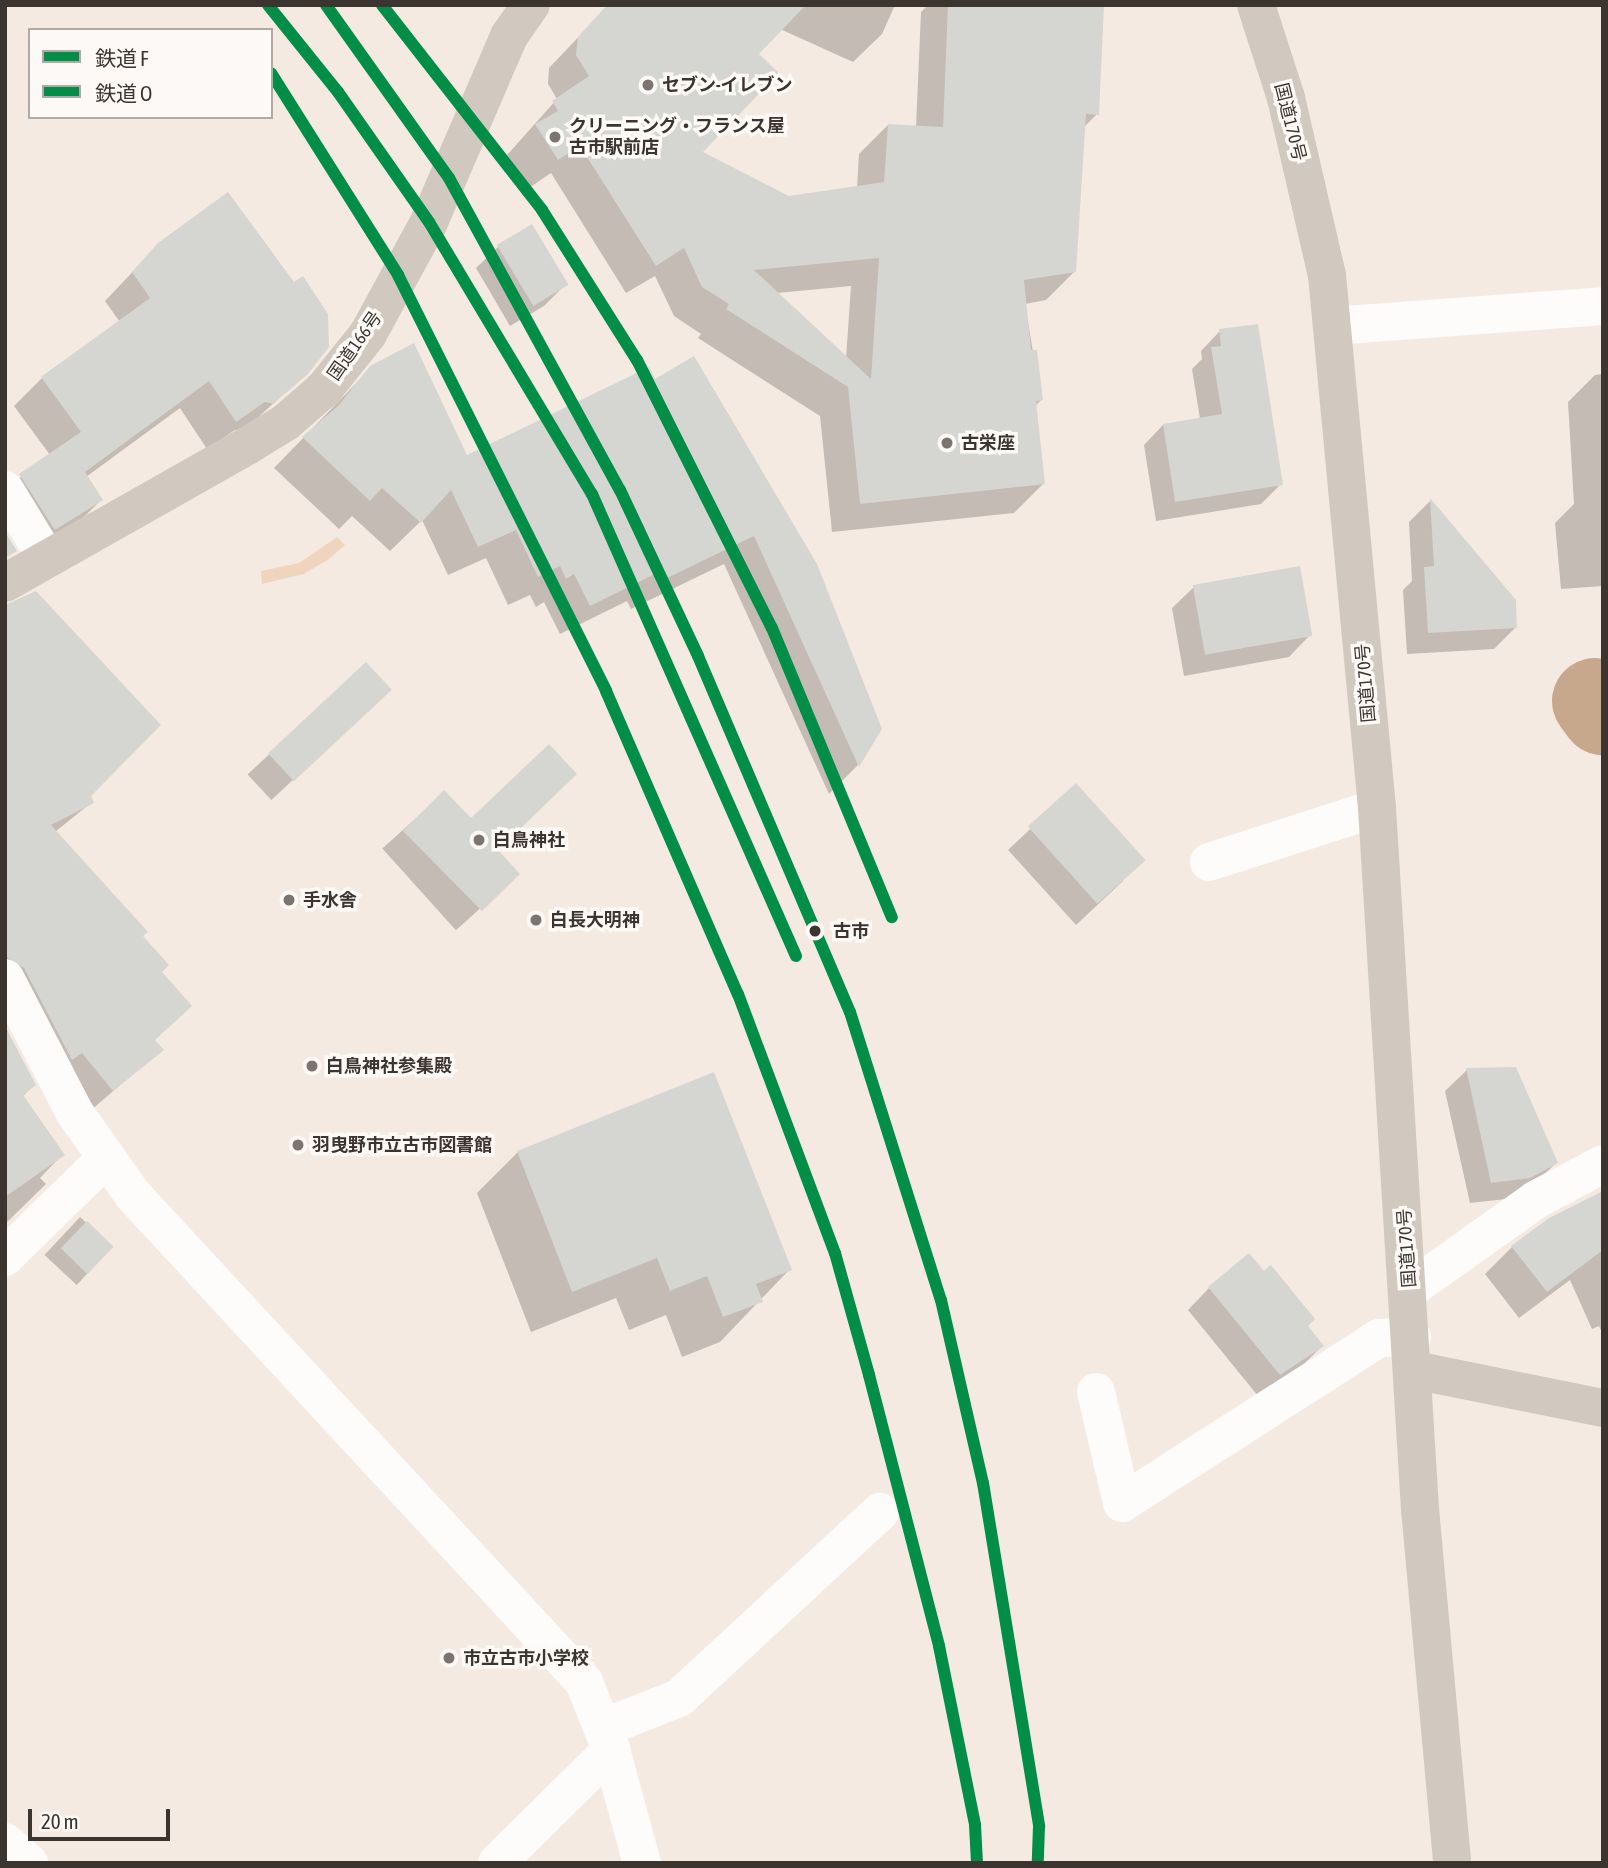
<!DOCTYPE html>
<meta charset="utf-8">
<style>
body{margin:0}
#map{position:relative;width:1608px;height:1868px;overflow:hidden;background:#f4eae2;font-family:"Asap Condensed","Noto Sans JP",sans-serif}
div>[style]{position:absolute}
.green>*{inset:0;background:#f0d5be}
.shadow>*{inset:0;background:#0003;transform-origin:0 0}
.river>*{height:86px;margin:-43px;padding:0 43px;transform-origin:43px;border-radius:43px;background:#c8a88d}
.building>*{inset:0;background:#d5d5d2;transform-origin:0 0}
.minor>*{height:38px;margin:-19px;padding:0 19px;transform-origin:19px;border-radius:19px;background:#fdfcfb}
.trunk>*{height:38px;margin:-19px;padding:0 19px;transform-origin:19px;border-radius:19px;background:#d1c9bf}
.rail-1>*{height:12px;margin:-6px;padding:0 6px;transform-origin:6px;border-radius:6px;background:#028e46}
.rail-2>*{height:12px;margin:-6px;padding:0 6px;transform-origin:6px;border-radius:6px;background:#028e46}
.dots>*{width:19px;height:19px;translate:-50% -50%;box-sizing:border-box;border:4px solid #fdf9f6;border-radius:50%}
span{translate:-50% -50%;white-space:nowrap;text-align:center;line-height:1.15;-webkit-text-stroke:7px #fdf9f6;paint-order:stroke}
.poi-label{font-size:18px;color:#3b342f;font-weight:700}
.left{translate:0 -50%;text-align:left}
.street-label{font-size:18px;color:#3b342f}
.stop-label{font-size:18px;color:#3b342f;font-weight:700}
.frame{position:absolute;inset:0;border:7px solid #3b342f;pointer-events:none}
.legend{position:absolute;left:28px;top:28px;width:245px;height:91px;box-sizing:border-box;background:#fdf9f6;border:2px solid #afaaa6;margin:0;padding:9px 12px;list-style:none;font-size:21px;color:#3b342f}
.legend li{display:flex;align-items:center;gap:14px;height:35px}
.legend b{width:35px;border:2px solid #afaaa6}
.scale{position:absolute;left:28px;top:1809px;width:142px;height:32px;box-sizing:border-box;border:4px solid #3b342f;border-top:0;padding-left:9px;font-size:21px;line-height:24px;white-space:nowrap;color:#3b342f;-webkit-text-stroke:5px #fdf9f6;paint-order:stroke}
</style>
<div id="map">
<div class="green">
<div style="clip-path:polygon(337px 537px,345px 545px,329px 559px,304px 574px,262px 584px,261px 571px,299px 563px)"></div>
</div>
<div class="shadow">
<div style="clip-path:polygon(evenodd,609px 5px,895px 5px,882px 34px,853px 62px,780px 29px,757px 54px,701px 152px,789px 198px,857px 188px,859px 154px,888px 125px,916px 127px,921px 12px,928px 5px,1102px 5px,1097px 114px,1084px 127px,1075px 271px,1046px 300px,1025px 304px,1041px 400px,1035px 406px,1043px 484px,1014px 513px,832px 532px,820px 416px,698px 338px,701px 334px,674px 316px,655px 276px,626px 293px,551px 173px,529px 188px,507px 155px,557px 99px,548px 84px,549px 68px,609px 5px,851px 286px,846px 358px,777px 293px,851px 286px)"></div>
<div style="clip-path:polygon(159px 244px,307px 373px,243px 431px,235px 430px,207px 449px,180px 408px,86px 477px,101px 500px,73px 528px,26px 556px,5px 489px,50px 455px,14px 406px,42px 378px,120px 322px,105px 301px)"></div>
<div style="clip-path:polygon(498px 247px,565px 285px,544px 306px,510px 326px,476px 268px)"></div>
<div style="clip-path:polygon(1220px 331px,1281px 484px,1261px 504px,1156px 521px,1144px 445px,1163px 425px,1200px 419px,1192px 369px,1202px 359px,1201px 351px)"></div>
<div style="clip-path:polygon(371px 368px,467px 457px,648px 369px,880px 729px,857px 766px,829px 794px,724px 564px,631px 609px,627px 601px,560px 634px,544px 602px,536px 607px,530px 595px,508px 605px,486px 558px,448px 575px,422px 520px,390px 551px,352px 516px,339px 529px,274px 468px)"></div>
<div style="clip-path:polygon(1603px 374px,1603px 586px,1561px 589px,1555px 523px,1574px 504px,1568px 402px,1595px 375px)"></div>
<div style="clip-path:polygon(1430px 501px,1514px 601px,1516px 627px,1494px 649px,1407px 654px,1403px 590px,1412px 581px,1409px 522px)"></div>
<div style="clip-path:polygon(1194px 587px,1310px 635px,1289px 657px,1184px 676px,1172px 608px)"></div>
<div style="clip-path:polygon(16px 604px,92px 802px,55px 832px,141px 936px,159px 972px,153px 1041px,161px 1050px,90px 1111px,5px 998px,5px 605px)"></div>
<div style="left:366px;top:664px;width:35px;height:162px;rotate:47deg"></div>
<div style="clip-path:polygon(1076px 786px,1123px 881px,1076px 925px,1008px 850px)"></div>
<div style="left:444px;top:793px;width:110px;height:83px;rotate:48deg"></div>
<div style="clip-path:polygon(5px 1030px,34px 1085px,22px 1097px,62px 1155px,40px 1178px,46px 1184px,5px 1224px)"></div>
<div style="clip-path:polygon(1467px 1070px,1556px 1163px,1534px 1184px,1506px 1199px,1470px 1203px,1445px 1091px)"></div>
<div style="clip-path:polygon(518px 1152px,790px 1269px,720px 1342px,682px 1357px,666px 1315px,629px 1330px,616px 1298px,531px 1332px,477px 1193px)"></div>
<div style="clip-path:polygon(1603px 1193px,1603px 1335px,1599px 1326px,1592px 1329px,1570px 1280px,1519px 1318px,1485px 1274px,1512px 1247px)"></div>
<div style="left:80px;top:1217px;width:44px;height:52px;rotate:43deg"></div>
<div style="clip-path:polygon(1209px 1288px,1306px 1326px,1322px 1346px,1301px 1367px,1258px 1396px,1188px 1310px)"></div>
</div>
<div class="river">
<div style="left:1595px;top:701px;width:14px;rotate:54deg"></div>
</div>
<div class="building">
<div style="clip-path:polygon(evenodd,607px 5px,806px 5px,759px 54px,779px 73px,703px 152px,789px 196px,884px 182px,888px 124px,943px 127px,948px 5px,1104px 5px,1099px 115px,1086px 114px,1076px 272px,1024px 280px,1031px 350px,1037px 350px,1043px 400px,1036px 401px,1045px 484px,860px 504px,848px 387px,726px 309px,729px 304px,702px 287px,684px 248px,656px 266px,580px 146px,558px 160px,535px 124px,558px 111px,552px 101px,589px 76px,576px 55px,578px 37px,607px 5px,879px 258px,871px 379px,754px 270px,879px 258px)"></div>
<div style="clip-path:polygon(228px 192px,294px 282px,303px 276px,328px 314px,329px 347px,308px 374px,273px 404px,265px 402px,236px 422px,209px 381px,85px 472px,103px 500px,55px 530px,19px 474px,81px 432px,41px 377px,150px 298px,132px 272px,158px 243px)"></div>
<div style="left:532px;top:224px;width:71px;height:41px;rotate:59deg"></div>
<div style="clip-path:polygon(1258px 324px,1283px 485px,1175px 502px,1163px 424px,1222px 414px,1211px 347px,1221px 346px,1219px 329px)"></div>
<div style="clip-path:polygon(414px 343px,467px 455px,649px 367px,655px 379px,694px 356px,817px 564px,882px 729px,859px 767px,754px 536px,661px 581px,657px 573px,590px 606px,574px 574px,566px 579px,560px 566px,538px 577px,516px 530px,478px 547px,451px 490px,421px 523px,382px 488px,370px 501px,302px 437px,339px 405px,370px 366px)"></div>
<div style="clip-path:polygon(1430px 498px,1516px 600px,1517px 628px,1428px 633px,1424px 567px,1434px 566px)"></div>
<div style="clip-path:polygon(5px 532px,17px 551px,5px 558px)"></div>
<div style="left:1300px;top:566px;width:71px;height:109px;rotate:80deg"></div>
<div style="clip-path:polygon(36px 591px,161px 725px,91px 796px,94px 803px,51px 825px,148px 932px,143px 936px,169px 965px,162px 972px,192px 1006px,155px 1040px,164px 1050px,113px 1091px,82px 1053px,72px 1060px,24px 968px,5px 956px,5px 605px)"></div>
<div style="left:366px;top:662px;width:38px;height:134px;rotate:47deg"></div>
<div style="clip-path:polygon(549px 744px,577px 774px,498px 850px,520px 874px,482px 911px,403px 831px,444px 790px,471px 818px)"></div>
<div style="left:1076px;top:783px;width:104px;height:65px;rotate:48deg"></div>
<div style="clip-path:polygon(5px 1026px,36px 1085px,23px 1095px,65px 1155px,5px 1197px)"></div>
<div style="clip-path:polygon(1516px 1067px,1558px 1163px,1530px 1178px,1491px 1183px,1466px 1068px)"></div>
<div style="clip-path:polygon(714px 1072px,792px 1270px,756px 1284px,763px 1302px,723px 1317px,707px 1276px,670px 1291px,657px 1258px,572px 1292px,517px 1151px)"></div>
<div style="clip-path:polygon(1603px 1191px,1603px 1250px,1547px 1292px,1511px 1246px,1549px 1218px)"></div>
<div style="left:87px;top:1221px;width:37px;height:38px;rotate:44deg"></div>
<div style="clip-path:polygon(1249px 1253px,1264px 1271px,1271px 1265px,1315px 1319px,1308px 1326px,1324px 1346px,1280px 1375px,1208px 1287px)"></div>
</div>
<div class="minor">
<div style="left:1332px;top:326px;width:272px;rotate:-4.2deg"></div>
<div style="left:5px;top:490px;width:81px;rotate:58.7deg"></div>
<div style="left:1209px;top:862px;width:176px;rotate:-17.8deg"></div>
<div style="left:5px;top:978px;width:152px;rotate:62.6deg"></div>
<div style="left:75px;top:1113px;width:100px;rotate:54.7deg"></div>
<div style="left:133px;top:1195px;width:664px;rotate:47.2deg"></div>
<div style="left:584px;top:1682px;width:73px;rotate:68.3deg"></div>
<div style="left:611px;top:1750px;width:117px;rotate:74.7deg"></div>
<div style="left:5px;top:1257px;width:140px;rotate:-44.4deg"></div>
<div style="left:1409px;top:1290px;width:157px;rotate:-35.4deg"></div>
<div style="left:1537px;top:1199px;width:75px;rotate:-27.9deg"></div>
<div style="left:1096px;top:1392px;width:114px;rotate:76.8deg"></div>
<div style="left:1122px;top:1503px;width:305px;rotate:-32.7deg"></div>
<div style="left:1379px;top:1338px;width:33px;rotate:-2deg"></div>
<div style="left:603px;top:1728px;width:82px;rotate:-21.5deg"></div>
<div style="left:679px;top:1698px;width:274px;rotate:-42.8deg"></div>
<div style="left:5px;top:1842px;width:32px;rotate:41deg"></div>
<div style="left:497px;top:1863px;width:161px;rotate:-44.7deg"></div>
</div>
<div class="trunk">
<div style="left:1256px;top:5px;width:98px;rotate:72.1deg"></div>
<div style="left:1286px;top:98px;width:182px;rotate:77deg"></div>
<div style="left:1327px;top:275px;width:535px;rotate:84.64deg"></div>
<div style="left:1377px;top:808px;width:702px;rotate:86.49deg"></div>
<div style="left:1420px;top:1509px;width:355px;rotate:84.8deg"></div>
<div style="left:5px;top:583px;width:278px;rotate:-29.5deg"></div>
<div style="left:247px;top:446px;width:46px;rotate:-31.6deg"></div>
<div style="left:286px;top:422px;width:50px;rotate:-41deg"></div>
<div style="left:324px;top:389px;width:70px;rotate:-51.3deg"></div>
<div style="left:368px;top:334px;width:128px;rotate:-61.4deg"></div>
<div style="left:429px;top:222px;width:202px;rotate:-66.7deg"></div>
<div style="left:509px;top:36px;width:38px;rotate:-55deg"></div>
<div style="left:1414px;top:1370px;width:193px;rotate:11.4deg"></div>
</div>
<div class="rail-1">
<div style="left:326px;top:5px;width:212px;rotate:54.6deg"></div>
<div style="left:449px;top:178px;width:356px;rotate:61.3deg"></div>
<div style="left:620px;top:490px;width:183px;rotate:64.8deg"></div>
<div style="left:698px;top:656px;width:387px;rotate:66.9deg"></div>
<div style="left:850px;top:1012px;width:302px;rotate:72.5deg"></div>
<div style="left:941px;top:1300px;width:188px;rotate:77.1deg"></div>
<div style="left:983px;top:1483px;width:348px;rotate:80.7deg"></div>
<div style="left:1039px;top:1826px;width:37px;rotate:92deg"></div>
<div style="left:271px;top:73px;width:239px;rotate:57.8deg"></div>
<div style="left:398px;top:275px;width:465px;rotate:63.4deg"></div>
<div style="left:606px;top:691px;width:331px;rotate:66.5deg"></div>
<div style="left:738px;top:994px;width:277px;rotate:69.5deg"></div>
<div style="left:835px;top:1253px;width:127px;rotate:74.4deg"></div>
<div style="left:869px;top:1375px;width:280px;rotate:75.5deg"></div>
<div style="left:939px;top:1646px;width:183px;rotate:78.6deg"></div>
<div style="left:975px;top:1825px;width:38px;rotate:87deg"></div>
</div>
<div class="rail-2">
<div style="left:268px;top:5px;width:112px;rotate:51.2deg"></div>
<div style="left:338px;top:92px;width:159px;rotate:55deg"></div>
<div style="left:429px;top:222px;width:317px;rotate:59.1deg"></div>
<div style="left:592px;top:494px;width:505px;rotate:66.18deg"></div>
<div style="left:382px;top:5px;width:260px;rotate:52deg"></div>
<div style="left:542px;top:210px;width:178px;rotate:57.7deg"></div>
<div style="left:637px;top:360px;width:300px;rotate:63.3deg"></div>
<div style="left:772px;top:628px;width:313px;rotate:67.5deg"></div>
</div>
<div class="dots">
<div style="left:648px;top:85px;background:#7c746e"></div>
<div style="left:555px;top:137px;background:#7c746e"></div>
<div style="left:947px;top:443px;background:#7c746e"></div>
<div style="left:479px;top:840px;background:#7c746e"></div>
<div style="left:289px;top:900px;background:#7c746e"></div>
<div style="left:536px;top:920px;background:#7c746e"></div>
<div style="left:815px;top:931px;background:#3b342f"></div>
<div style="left:312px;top:1066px;background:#7c746e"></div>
<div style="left:298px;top:1145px;background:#7c746e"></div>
<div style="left:449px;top:1658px;background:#7c746e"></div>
</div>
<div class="poi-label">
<span class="left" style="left:662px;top:85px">セブン-イレブン</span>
<span class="left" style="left:569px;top:137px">クリーニング・フランス屋<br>古市駅前店</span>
<span class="left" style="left:961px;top:443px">古栄座</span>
<span class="left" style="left:493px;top:840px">白鳥神社</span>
<span class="left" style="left:303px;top:900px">手水舎</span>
<span class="left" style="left:550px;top:920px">白長大明神</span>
<span class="left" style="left:326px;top:1066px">白鳥神社参集殿</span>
<span class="left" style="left:312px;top:1145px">羽曳野市立古市図書館</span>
<span class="left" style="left:463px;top:1658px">市立古市小学校</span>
</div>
<div class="street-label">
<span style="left:1290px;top:122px;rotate:76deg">国道170号</span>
<span style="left:355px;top:346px;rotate:-55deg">国道166号</span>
<span style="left:1366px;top:683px;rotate:-95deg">国道170号</span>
<span style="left:1407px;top:1248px;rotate:-94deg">国道170号</span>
</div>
<div class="stop-label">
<span class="left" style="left:833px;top:931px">古市</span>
</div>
<div class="frame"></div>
<ul class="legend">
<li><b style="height:9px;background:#028e46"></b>鉄道 F</li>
<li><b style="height:9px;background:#028e46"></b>鉄道 O</li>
</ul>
<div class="scale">20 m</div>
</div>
